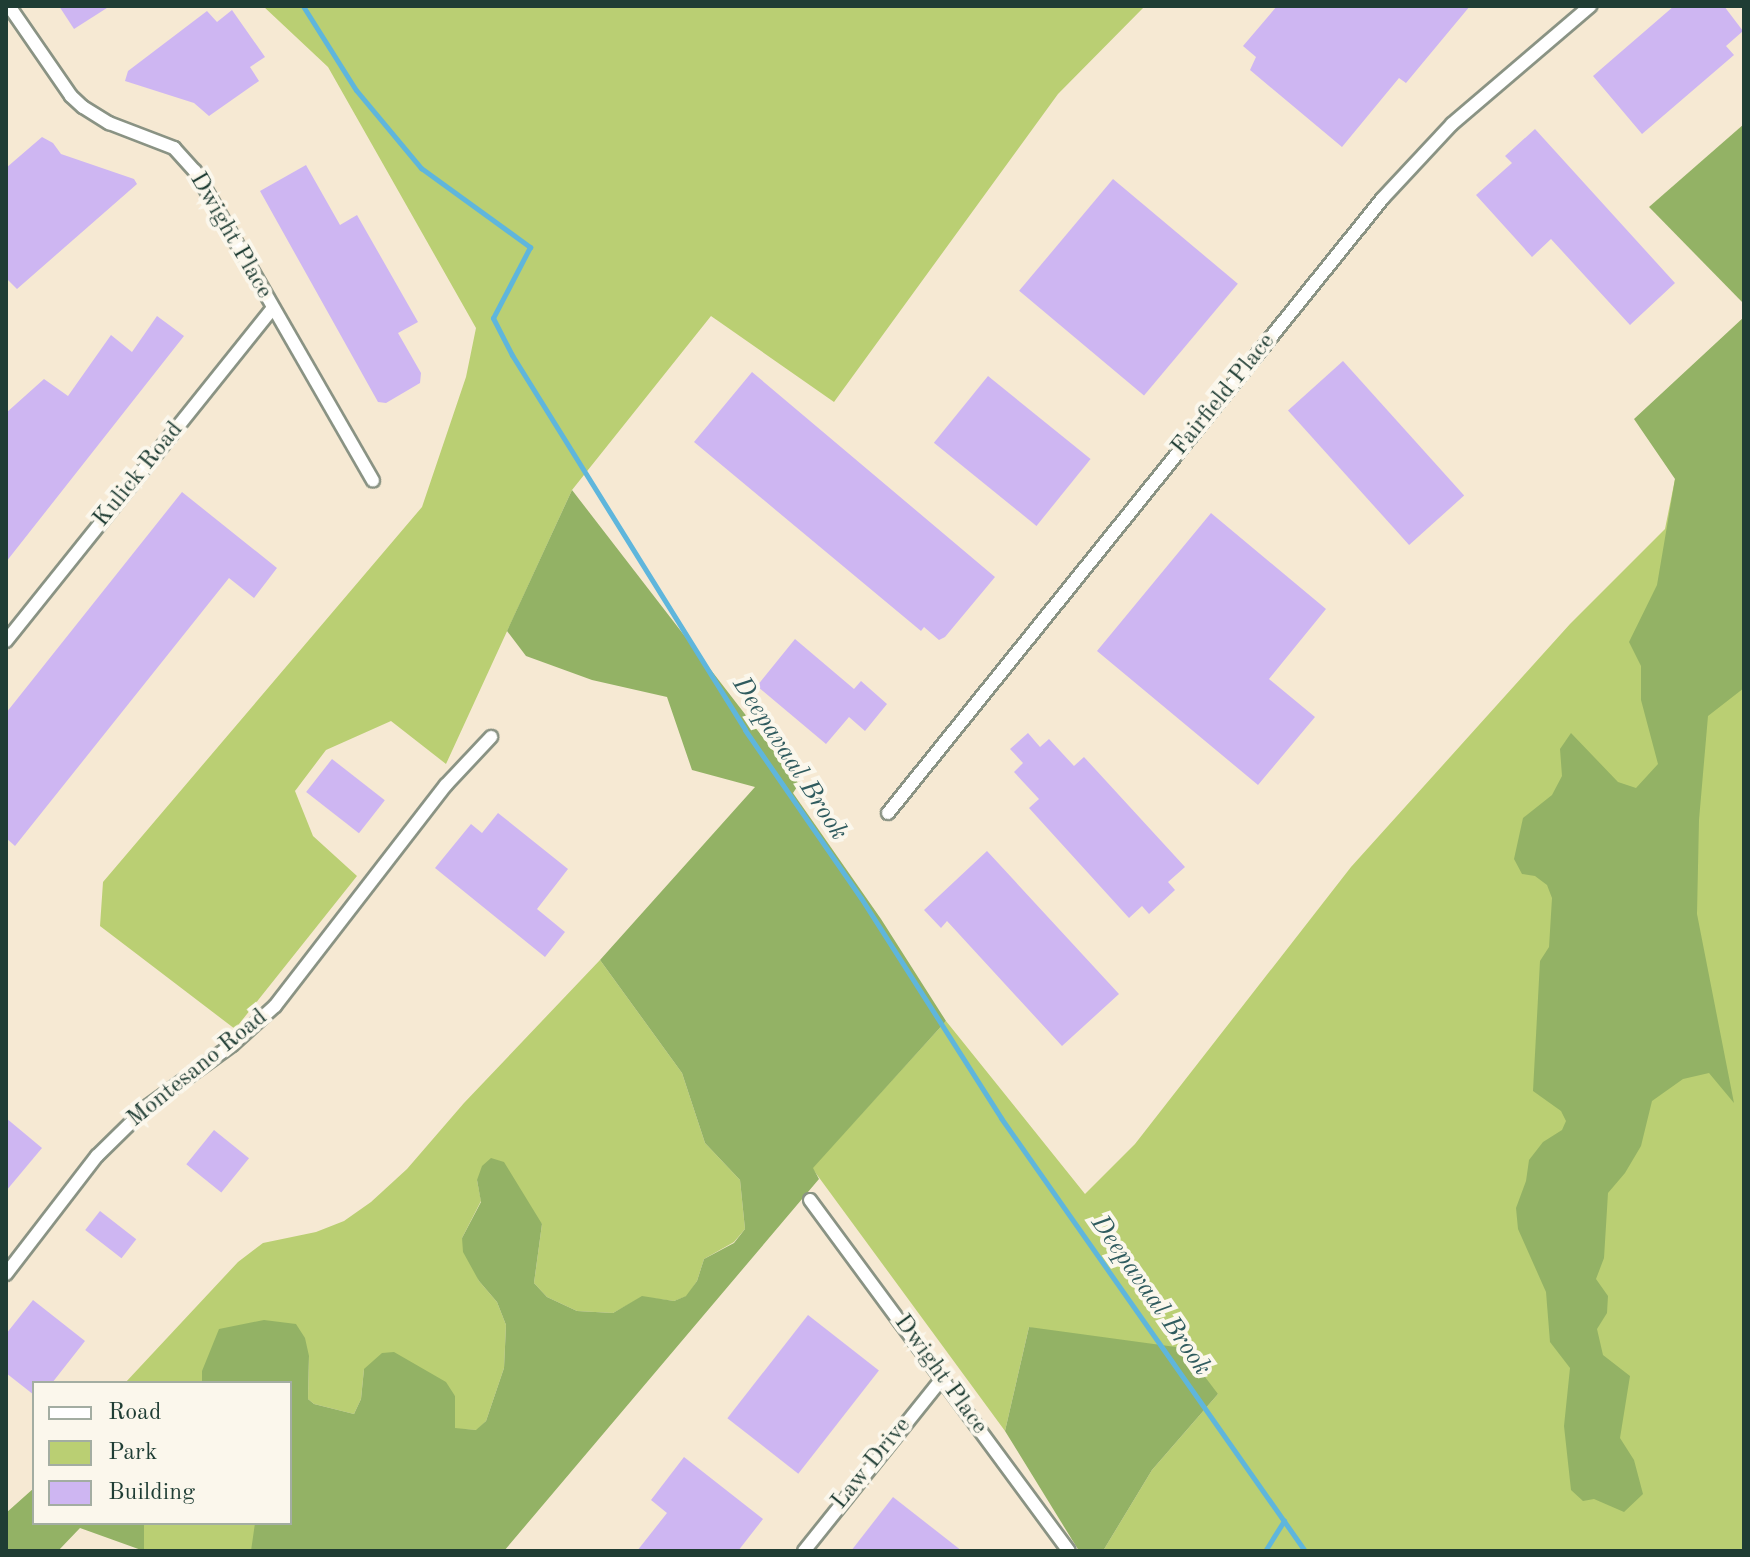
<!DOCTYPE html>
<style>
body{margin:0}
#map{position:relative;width:1750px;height:1557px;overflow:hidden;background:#f6e9d3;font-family:"Old Standard TT",serif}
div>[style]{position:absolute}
.green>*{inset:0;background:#bacf73;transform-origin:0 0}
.forest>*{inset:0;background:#93b265}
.stream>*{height:5px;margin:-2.5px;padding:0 2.5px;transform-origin:2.5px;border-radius:2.5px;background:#5fb6dc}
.building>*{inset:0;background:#ceb6f2;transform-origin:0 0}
.roads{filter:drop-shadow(2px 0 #8a9384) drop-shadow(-2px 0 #8a9384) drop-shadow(0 2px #8a9384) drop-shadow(0 -2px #8a9384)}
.street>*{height:12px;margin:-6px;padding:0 6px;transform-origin:6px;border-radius:6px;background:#fff}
span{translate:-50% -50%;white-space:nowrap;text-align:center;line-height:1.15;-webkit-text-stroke:8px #fbf7ec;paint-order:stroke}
.street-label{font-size:24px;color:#1f3d34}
.water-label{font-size:26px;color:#2f5b5e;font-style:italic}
.frame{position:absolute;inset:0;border:8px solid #1f3d34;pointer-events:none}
.legend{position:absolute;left:32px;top:1381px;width:260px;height:144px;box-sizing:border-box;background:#fbf7ec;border:2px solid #a3ada2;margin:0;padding:10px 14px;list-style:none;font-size:24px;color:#1f3d34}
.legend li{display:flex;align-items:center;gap:16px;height:40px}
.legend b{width:40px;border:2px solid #a3ada2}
</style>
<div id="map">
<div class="green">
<div style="clip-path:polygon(263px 6px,1145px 6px,1058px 94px,834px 402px,711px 316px,572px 490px,446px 764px,391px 721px,326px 750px,295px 791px,313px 836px,357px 876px,235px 1029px,100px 926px,103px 882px,422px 507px,466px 377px,476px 328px,328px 67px)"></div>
<div style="clip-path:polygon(1744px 397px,1744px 1551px,1103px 1551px,1152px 1470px,1218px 1394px,1029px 1327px,1005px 1431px,812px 1168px,946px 1021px,1085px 1194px,1135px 1144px,1351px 867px,1570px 624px,1665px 529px,1675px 479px)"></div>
<div style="clip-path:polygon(600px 960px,682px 1073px,705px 1143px,740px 1180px,745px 1229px,734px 1242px,704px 1259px,697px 1281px,687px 1296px,674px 1301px,642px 1297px,613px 1313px,577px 1311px,547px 1297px,534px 1283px,542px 1224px,477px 1180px,481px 1201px,462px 1238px,479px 1281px,497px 1302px,506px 1325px,504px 1368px,486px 1421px,477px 1430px,455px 1429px,455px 1396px,364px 1369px,361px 1399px,354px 1414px,314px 1404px,308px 1399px,309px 1356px,202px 1371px,202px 1383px,125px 1383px,238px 1262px,263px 1243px,316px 1232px,344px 1221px,371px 1202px,407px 1169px,464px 1103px)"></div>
<div style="left:144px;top:1523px;width:111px;height:28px"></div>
</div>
<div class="forest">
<div style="clip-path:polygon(1744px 124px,1744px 304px,1649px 207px)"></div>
<div style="clip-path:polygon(1744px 317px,1744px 688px,1708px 716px,1699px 820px,1697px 914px,1734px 1103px,1709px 1073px,1683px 1079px,1652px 1101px,1641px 1146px,1625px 1173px,1608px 1193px,1604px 1258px,1596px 1279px,1608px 1296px,1607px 1313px,1597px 1329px,1603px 1355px,1630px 1376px,1620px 1438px,1634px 1460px,1643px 1494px,1624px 1512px,1594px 1499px,1583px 1501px,1571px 1490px,1564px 1426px,1570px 1368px,1550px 1342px,1546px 1292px,1518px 1229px,1516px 1208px,1526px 1181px,1529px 1160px,1543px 1142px,1562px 1130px,1566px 1121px,1561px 1111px,1533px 1091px,1540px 961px,1549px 947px,1552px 898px,1547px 885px,1535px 876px,1522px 874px,1514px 859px,1523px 818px,1552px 795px,1562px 776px,1560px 749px,1571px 733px,1618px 782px,1636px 788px,1658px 764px,1641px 700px,1641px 666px,1629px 642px,1657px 585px,1675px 479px,1634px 419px)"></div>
<div style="clip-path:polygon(572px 490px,799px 784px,793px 793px,881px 919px,946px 1021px,813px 1168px,819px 1179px,504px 1551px,251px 1551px,255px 1523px,290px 1523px,290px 1383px,202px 1383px,202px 1371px,219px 1329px,264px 1320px,296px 1324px,305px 1338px,309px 1356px,308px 1399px,314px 1404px,354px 1414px,361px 1399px,364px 1369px,382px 1353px,394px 1352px,446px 1382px,455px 1396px,455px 1428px,476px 1430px,486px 1421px,504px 1368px,506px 1325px,497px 1302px,479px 1281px,463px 1252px,462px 1238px,481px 1202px,477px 1180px,482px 1166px,491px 1158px,504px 1162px,542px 1224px,534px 1283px,547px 1297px,577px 1311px,613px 1313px,642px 1296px,674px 1301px,686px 1296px,697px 1281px,704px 1259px,734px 1243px,745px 1229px,740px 1180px,705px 1143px,682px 1073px,600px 960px,755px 787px,692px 770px,667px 697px,592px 680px,526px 656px,507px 631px)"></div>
<div style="clip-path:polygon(1029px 1327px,1183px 1348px,1218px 1394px,1152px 1470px,1103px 1551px,1079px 1551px,1005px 1431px)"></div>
<div style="clip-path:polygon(34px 1488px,34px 1523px,144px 1523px,144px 1551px,80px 1528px,58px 1551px,6px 1551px,6px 1513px)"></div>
</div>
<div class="stream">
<div style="left:303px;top:6px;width:99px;rotate:57.8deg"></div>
<div style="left:356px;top:90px;width:102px;rotate:50.2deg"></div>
<div style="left:421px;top:168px;width:135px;rotate:35.9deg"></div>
<div style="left:530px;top:247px;width:80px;rotate:117.5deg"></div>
<div style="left:493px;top:318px;width:42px;rotate:62.8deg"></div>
<div style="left:512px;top:355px;width:441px;rotate:58.1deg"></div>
<div style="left:745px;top:730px;width:204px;rotate:55.4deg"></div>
<div style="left:861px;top:898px;width:261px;rotate:57.5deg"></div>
<div style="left:1001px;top:1118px;width:529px;rotate:54.93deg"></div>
<div style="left:1265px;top:1551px;width:36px;rotate:-58deg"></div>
</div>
<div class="building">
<div style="clip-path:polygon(59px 6px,110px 6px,74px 29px)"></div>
<div style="clip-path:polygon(1277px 6px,1470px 6px,1406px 83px,1399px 78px,1342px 147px,1250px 70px,1256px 57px,1243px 46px)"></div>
<div style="clip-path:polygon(1674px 6px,1724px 6px,1743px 31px,1726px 46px,1734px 55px,1642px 134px,1593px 76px)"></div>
<div style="clip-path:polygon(232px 10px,265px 57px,250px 67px,259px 81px,209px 116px,194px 103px,125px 81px,128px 71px,207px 11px,217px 22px)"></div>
<div style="clip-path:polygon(1535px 129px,1675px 283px,1630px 325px,1551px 239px,1532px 257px,1476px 195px,1512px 163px,1505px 156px)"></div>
<div style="clip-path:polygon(42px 137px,53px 143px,61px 154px,134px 179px,137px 184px,17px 289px,6px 278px,6px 168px)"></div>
<div style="clip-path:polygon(306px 165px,340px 225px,357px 215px,418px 322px,398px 333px,421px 373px,420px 383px,386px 403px,378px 402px,260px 191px)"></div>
<div style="left:1113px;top:179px;width:163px;height:146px;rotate:40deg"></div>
<div style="clip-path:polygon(157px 316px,184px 336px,6px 562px,6px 413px,44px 379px,68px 396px,111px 335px,132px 352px)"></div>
<div style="left:1343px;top:361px;width:181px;height:74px;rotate:48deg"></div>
<div style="clip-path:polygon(752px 372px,995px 577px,945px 637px,939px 640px,924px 627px,921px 631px,694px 442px)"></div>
<div style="left:988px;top:376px;width:132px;height:86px;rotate:39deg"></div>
<div style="clip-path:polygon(182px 492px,277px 568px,254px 598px,229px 578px,15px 846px,6px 838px,6px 713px)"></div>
<div style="clip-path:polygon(1211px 513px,1326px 609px,1269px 679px,1315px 717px,1258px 785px,1097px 651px)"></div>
<div style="clip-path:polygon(795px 639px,854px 689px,861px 681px,887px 704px,865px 731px,849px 717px,826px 744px,757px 686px)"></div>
<div style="clip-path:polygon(1028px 733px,1040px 747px,1049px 739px,1074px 766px,1084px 757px,1185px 867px,1168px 882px,1175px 890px,1149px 914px,1142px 906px,1129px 918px,1029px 808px,1039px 799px,1014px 772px,1023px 763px,1010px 749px)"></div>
<div style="left:332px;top:759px;width:67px;height:42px;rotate:38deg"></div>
<div style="clip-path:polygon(498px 813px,568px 869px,537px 909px,565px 932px,545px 957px,435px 868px,471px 824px,482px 833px)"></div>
<div style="clip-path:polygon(987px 851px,1119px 994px,1062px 1046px,947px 921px,941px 928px,924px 910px)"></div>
<div style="clip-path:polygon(6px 1118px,42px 1148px,6px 1191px)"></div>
<div style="left:214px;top:1130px;width:45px;height:44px;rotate:39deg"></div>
<div style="left:100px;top:1211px;width:46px;height:24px;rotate:38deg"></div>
<div style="clip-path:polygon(33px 1300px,85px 1341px,52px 1383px,34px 1383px,34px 1395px,6px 1373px,6px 1334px)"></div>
<div style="left:808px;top:1315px;width:90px;height:131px;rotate:38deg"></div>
<div style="clip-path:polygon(684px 1457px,763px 1519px,738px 1551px,637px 1551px,667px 1513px,651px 1500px)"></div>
<div style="clip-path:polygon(893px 1497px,962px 1551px,851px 1551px)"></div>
</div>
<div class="roads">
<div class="street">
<div style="left:9px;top:6px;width:109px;rotate:55.4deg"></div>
<div style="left:71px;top:96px;width:16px;rotate:43deg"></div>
<div style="left:83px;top:107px;width:31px;rotate:32deg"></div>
<div style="left:109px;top:123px;width:70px;rotate:21deg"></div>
<div style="left:174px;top:148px;width:31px;rotate:48deg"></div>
<div style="left:195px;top:171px;width:357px;rotate:60.1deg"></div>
<div style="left:6px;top:641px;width:425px;rotate:-51.3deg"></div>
<div style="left:888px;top:813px;width:789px;rotate:-51.17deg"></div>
<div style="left:1383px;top:198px;width:101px;rotate:-47deg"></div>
<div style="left:1452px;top:124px;width:182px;rotate:-40.5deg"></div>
<div style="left:810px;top:1200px;width:436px;rotate:53.6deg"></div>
<div style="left:6px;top:1274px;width:149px;rotate:-52.4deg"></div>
<div style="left:97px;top:1156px;width:71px;rotate:-44.4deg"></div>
<div style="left:148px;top:1106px;width:104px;rotate:-36deg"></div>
<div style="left:232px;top:1045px;width:58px;rotate:-42.2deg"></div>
<div style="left:275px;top:1006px;width:279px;rotate:-52.3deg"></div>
<div style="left:446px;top:785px;width:66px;rotate:-46.8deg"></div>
<div style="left:804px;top:1551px;width:221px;rotate:-51.3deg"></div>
</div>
</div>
<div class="street-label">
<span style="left:230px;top:236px;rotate:60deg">Dwight Place</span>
<span style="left:1224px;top:395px;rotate:-51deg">Fairfield Place</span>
<span style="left:139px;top:475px;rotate:-51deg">Kulick Road</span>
<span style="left:198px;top:1069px;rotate:-39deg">Montesano Road</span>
<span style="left:940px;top:1375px;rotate:54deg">Dwight Place</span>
<span style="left:872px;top:1464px;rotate:-51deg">Law Drive</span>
</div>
<div class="water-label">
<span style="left:789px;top:759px;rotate:57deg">Deepavaal Brook</span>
<span style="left:1150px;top:1296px;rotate:55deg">Deepavaal Brook</span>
</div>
<div class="frame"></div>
<ul class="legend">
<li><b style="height:10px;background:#fff"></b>Road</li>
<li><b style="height:22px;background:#bacf73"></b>Park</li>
<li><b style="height:22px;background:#ceb6f2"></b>Building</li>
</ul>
</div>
